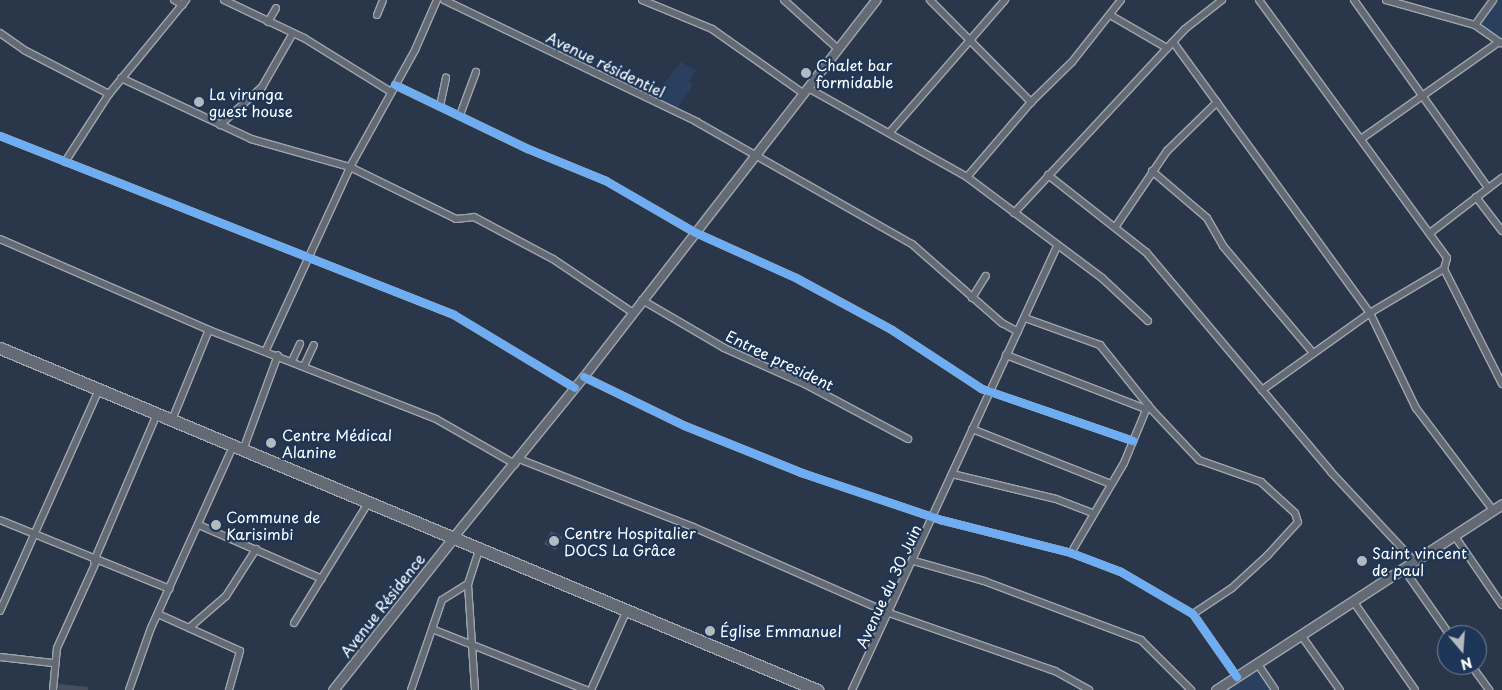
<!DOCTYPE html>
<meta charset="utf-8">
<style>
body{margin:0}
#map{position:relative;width:1502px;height:690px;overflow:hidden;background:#2a374a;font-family:"Playpen Sans",sans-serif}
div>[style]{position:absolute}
.built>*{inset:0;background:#2a405e}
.building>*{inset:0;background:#444e5c;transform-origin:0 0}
.roads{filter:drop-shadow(1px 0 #9fa5ae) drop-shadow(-1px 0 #9fa5ae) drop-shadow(0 1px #9fa5ae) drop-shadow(0 -1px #9fa5ae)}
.minor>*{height:6px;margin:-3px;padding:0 3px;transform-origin:3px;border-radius:3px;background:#636a74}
.tertiary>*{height:8px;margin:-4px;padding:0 4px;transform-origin:4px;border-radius:4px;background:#636a74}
.secondary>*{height:9px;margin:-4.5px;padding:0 4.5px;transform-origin:4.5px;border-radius:4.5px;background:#636a74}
.trunk>*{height:11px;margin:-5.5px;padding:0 5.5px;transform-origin:5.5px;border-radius:5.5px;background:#636a74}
.cycleway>*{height:8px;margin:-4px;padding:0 4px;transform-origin:4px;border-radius:4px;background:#6dadf4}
.dots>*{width:14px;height:14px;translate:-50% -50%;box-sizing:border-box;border:2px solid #1d3557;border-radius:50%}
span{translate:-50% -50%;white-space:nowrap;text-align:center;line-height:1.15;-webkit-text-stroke:4.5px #1d3557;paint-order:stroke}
.street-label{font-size:15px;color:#fff}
.poi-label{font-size:15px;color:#fff}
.left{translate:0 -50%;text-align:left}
.north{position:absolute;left:1437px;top:625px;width:50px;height:50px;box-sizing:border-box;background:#1d3557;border:1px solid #77869a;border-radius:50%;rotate:162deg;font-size:14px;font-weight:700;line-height:20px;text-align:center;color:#fff}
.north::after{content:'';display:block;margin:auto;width:18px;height:22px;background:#b4b9c0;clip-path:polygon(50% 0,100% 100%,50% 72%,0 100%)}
</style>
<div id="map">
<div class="built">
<div style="clip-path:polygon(1499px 0,1502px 0,1502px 40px,1480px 25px)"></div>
<div style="clip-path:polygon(681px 62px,696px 71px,689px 81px,693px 85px,677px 109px,654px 96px)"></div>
<div style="clip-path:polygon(1256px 670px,1270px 690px,1226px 690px)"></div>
</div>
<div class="building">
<div style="left:551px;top:531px;width:13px;height:15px;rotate:27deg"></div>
<div style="clip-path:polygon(59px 684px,88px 687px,88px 690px,58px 690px)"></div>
</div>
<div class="roads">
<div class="minor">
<div style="left:174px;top:0;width:10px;rotate:29deg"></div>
<div style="left:224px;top:0;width:89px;rotate:25.4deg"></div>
<div style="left:304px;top:38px;width:102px;rotate:31.8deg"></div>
<div style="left:444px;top:0;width:281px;rotate:25.7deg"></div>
<div style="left:697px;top:122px;width:247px;rotate:29.6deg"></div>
<div style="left:912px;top:244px;width:120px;rotate:41.3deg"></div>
<div style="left:1002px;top:323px;width:18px;rotate:29deg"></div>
<div style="left:642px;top:0;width:76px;rotate:22.5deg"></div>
<div style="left:712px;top:29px;width:113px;rotate:35.2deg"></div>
<div style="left:784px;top:0;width:73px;rotate:42.2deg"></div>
<div style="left:930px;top:0;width:144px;rotate:45.3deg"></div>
<div style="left:1259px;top:0;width:319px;rotate:53.9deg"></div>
<div style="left:1447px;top:258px;width:11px;rotate:105deg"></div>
<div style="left:1444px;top:269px;width:86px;rotate:149.3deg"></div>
<div style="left:1370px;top:313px;width:133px;rotate:144.5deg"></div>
<div style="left:1354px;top:0;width:231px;rotate:54.5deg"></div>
<div style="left:1386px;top:0;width:92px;rotate:15.7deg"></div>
<div style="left:1475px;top:25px;width:32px;rotate:35deg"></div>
<div style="left:377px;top:15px;width:16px;rotate:-68deg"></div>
<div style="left:1110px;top:15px;width:66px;rotate:30.1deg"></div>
<div style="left:268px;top:22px;width:16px;rotate:-60deg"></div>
<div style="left:1475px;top:25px;width:31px;rotate:-54deg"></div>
<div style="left:0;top:33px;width:29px;rotate:35deg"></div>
<div style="left:24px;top:50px;width:96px;rotate:27.4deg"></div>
<div style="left:1173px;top:42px;width:335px;rotate:54deg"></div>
<div style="left:1370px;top:313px;width:106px;rotate:64.2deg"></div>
<div style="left:1416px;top:408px;width:128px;rotate:53deg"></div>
<div style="left:121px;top:78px;width:144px;rotate:25.1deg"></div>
<div style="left:251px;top:139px;width:103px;rotate:15.8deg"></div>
<div style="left:350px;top:167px;width:118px;rotate:26.1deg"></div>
<div style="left:456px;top:219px;width:18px;rotate:-6deg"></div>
<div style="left:474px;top:217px;width:89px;rotate:28deg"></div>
<div style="left:553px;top:259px;width:95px;rotate:33.9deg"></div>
<div style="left:395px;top:85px;width:148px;rotate:25.7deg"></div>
<div style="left:528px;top:149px;width:84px;rotate:22.3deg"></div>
<div style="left:606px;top:181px;width:102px;rotate:30.1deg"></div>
<div style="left:694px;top:232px;width:112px;rotate:24.3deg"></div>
<div style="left:796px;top:278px;width:109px;rotate:28.4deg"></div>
<div style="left:892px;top:330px;width:108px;rotate:33.2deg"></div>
<div style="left:982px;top:389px;width:160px;rotate:19deg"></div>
<div style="left:808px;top:88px;width:182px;rotate:29.2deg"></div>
<div style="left:967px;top:177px;width:169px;rotate:36.8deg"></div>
<div style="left:1102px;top:278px;width:63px;rotate:43.1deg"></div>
<div style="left:440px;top:106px;width:29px;rotate:-78deg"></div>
<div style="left:460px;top:115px;width:46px;rotate:-69.6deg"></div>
<div style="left:220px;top:125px;width:57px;rotate:-42.1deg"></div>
<div style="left:262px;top:87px;width:62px;rotate:-60.1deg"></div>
<div style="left:891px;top:131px;width:174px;rotate:-49deg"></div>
<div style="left:0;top:136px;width:488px;rotate:21.5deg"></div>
<div style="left:454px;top:315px;width:141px;rotate:31.1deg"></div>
<div style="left:1361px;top:139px;width:169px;rotate:-35.1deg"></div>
<div style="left:65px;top:162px;width:81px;rotate:-57.1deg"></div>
<div style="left:109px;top:94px;width:122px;rotate:-50.7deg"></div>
<div style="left:1152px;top:171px;width:72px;rotate:40.5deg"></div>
<div style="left:1207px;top:218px;width:32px;rotate:60deg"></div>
<div style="left:1223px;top:246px;width:140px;rotate:49.9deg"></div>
<div style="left:1048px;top:175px;width:125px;rotate:38.2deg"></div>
<div style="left:1146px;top:252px;width:287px;rotate:49.9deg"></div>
<div style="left:1331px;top:472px;width:122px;rotate:47deg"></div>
<div style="left:967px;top:177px;width:99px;rotate:-49.5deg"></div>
<div style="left:1031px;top:102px;width:57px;rotate:-44.3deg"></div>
<div style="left:1072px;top:62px;width:79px;rotate:-51.7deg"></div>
<div style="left:1476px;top:197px;width:43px;rotate:52.6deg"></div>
<div style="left:1014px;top:213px;width:251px;rotate:-47.1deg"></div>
<div style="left:1185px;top:29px;width:47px;rotate:-38.1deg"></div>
<div style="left:1116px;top:226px;width:91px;rotate:-55.8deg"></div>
<div style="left:1167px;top:151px;width:70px;rotate:-44.4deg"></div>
<div style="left:1430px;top:233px;width:91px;rotate:-37.4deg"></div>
<div style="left:0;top:239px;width:228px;rotate:23.5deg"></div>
<div style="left:209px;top:330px;width:244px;rotate:21.4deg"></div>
<div style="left:436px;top:419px;width:91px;rotate:29.7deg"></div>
<div style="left:1444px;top:269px;width:129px;rotate:63.2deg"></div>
<div style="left:972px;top:298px;width:26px;rotate:-58deg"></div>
<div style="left:642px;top:300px;width:95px;rotate:30.3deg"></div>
<div style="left:724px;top:348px;width:89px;rotate:24deg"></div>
<div style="left:805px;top:384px;width:117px;rotate:28.1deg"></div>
<div style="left:1025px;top:318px;width:80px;rotate:19.8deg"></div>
<div style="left:1100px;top:345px;width:83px;rotate:51.3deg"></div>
<div style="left:1152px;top:410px;width:69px;rotate:46.8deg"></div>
<div style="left:1199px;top:460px;width:66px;rotate:19.5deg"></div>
<div style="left:1261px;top:482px;width:46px;rotate:42.4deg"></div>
<div style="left:1295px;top:513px;width:9px;rotate:72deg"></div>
<div style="left:1298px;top:522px;width:45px;rotate:132.3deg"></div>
<div style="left:1268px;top:555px;width:49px;rotate:137.5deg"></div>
<div style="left:1232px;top:588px;width:47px;rotate:146.3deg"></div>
<div style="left:266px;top:350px;width:201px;rotate:-65.3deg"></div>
<div style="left:350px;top:167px;width:134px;rotate:-60.9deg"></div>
<div style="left:415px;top:50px;width:55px;rotate:-66.3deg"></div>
<div style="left:1006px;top:355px;width:150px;rotate:21.1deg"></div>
<div style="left:292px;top:361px;width:19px;rotate:-65deg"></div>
<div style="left:304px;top:366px;width:23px;rotate:-65deg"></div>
<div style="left:584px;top:377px;width:112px;rotate:25.9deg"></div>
<div style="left:685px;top:426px;width:126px;rotate:21.9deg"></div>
<div style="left:802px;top:473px;width:147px;rotate:18.7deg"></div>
<div style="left:941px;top:520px;width:134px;rotate:14.2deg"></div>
<div style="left:1071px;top:553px;width:53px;rotate:20.8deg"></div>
<div style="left:1121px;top:572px;width:83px;rotate:30.3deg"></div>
<div style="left:1193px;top:614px;width:77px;rotate:55.1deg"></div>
<div style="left:172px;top:420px;width:97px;rotate:-67.7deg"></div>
<div style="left:972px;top:429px;width:149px;rotate:21.6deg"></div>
<div style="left:243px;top:450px;width:101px;rotate:-69.8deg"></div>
<div style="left:519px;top:459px;width:187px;rotate:21.3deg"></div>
<div style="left:693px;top:527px;width:214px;rotate:23.7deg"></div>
<div style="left:889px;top:613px;width:176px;rotate:19.3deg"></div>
<div style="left:1055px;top:671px;width:39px;rotate:29deg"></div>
<div style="left:952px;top:474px;width:107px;rotate:13.5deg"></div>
<div style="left:1056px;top:499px;width:39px;rotate:21deg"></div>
<div style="left:0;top:520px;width:183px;rotate:22.1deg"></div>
<div style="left:199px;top:525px;width:134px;rotate:23.7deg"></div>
<div style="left:1454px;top:535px;width:85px;rotate:55.6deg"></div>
<div style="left:1071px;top:553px;width:104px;rotate:-59.5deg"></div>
<div style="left:1124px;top:463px;width:63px;rotate:-67.5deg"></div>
<div style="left:94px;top:561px;width:160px;rotate:-66.8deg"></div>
<div style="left:914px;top:561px;width:73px;rotate:15.9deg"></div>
<div style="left:984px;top:581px;width:168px;rotate:20.6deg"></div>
<div style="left:1141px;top:640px;width:71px;rotate:45deg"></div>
<div style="left:1403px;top:568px;width:82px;rotate:55deg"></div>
<div style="left:1353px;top:601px;width:108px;rotate:55.1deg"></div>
<div style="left:0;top:611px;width:242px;rotate:-65.9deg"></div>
<div style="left:158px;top:614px;width:90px;rotate:24.3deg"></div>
<div style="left:240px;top:651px;width:41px;rotate:105.8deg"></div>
<div style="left:294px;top:623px;width:141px;rotate:-58.3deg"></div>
<div style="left:189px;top:628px;width:49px;rotate:-40.9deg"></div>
<div style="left:226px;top:596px;width:56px;rotate:-57.4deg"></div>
<div style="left:432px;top:629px;width:166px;rotate:21.6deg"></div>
<div style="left:1301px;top:635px;width:67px;rotate:54.7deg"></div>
<div style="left:0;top:657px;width:53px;rotate:6.5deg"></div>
<div style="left:1257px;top:663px;width:32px;rotate:56deg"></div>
<div style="left:1471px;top:665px;width:31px;rotate:54deg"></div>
<div style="left:53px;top:690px;width:42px;rotate:-84.6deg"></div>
<div style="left:57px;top:648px;width:94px;rotate:-65.6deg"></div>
<div style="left:129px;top:690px;width:66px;rotate:-70.5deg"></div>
<div style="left:151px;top:628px;width:200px;rotate:-65.7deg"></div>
<div style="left:411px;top:690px;width:95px;rotate:-71deg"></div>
<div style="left:442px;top:600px;width:31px;rotate:-32deg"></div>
<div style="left:475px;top:690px;width:106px;rotate:-93.8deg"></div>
<div style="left:468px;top:584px;width:38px;rotate:-72deg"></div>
<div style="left:591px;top:690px;width:85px;rotate:-65.8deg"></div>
<div style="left:852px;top:690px;width:489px;rotate:-65.2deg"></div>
</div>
<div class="tertiary">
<div style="left:454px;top:537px;width:206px;rotate:-50.9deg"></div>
<div style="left:584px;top:377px;width:477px;rotate:-52.2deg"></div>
</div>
<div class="secondary">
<div style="left:333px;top:690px;width:195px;rotate:-51.7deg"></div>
<div style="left:1216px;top:690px;width:341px;rotate:-33deg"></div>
</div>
<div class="trunk">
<div style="left:0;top:348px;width:886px;rotate:22.71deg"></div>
</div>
</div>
<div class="cycleway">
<div style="left:395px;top:85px;width:148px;rotate:25.7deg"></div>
<div style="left:528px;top:149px;width:84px;rotate:22.3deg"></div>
<div style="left:606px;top:181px;width:102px;rotate:30.1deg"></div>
<div style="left:694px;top:232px;width:112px;rotate:24.3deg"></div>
<div style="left:796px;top:278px;width:109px;rotate:28.4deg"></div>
<div style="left:892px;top:330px;width:108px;rotate:33.2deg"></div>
<div style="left:982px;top:389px;width:160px;rotate:19deg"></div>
<div style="left:0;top:136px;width:488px;rotate:21.5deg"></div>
<div style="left:454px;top:315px;width:141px;rotate:31.1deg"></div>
<div style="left:584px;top:377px;width:112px;rotate:25.9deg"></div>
<div style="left:685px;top:426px;width:126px;rotate:21.9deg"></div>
<div style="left:802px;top:473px;width:147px;rotate:18.7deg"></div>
<div style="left:941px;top:520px;width:134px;rotate:14.2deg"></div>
<div style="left:1071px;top:553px;width:53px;rotate:20.8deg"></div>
<div style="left:1121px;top:572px;width:83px;rotate:30.3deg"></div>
<div style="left:1193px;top:614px;width:77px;rotate:55.1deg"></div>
</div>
<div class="dots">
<div style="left:806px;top:73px;background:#b4b9c0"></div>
<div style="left:199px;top:102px;background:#b4b9c0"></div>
<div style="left:271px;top:443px;background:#b4b9c0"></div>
<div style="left:216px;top:525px;background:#b4b9c0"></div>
<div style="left:554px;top:541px;background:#b4b9c0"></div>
<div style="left:1362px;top:561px;background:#b4b9c0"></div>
<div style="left:710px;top:631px;background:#b4b9c0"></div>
</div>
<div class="street-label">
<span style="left:606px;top:64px;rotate:26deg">Avenue résidentiel</span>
<span style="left:780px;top:360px;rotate:26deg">Entree president</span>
<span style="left:888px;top:586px;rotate:-65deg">Avenue du 30 Juin</span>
<span style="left:382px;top:605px;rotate:-52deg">Avenue Résidence</span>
</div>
<div class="poi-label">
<span class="left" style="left:816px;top:73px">Chalet bar<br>formidable</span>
<span class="left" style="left:209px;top:102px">La virunga<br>guest house</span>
<span class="left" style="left:282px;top:443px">Centre Médical<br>Alanine</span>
<span class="left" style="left:226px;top:525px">Commune de<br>Karisimbi</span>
<span class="left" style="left:564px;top:541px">Centre Hospitalier<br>DOCS La Grâce</span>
<span class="left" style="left:1372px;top:561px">Saint vincent<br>de paul</span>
<span class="left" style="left:720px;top:631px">Église Emmanuel</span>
</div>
<div class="north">N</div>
</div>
